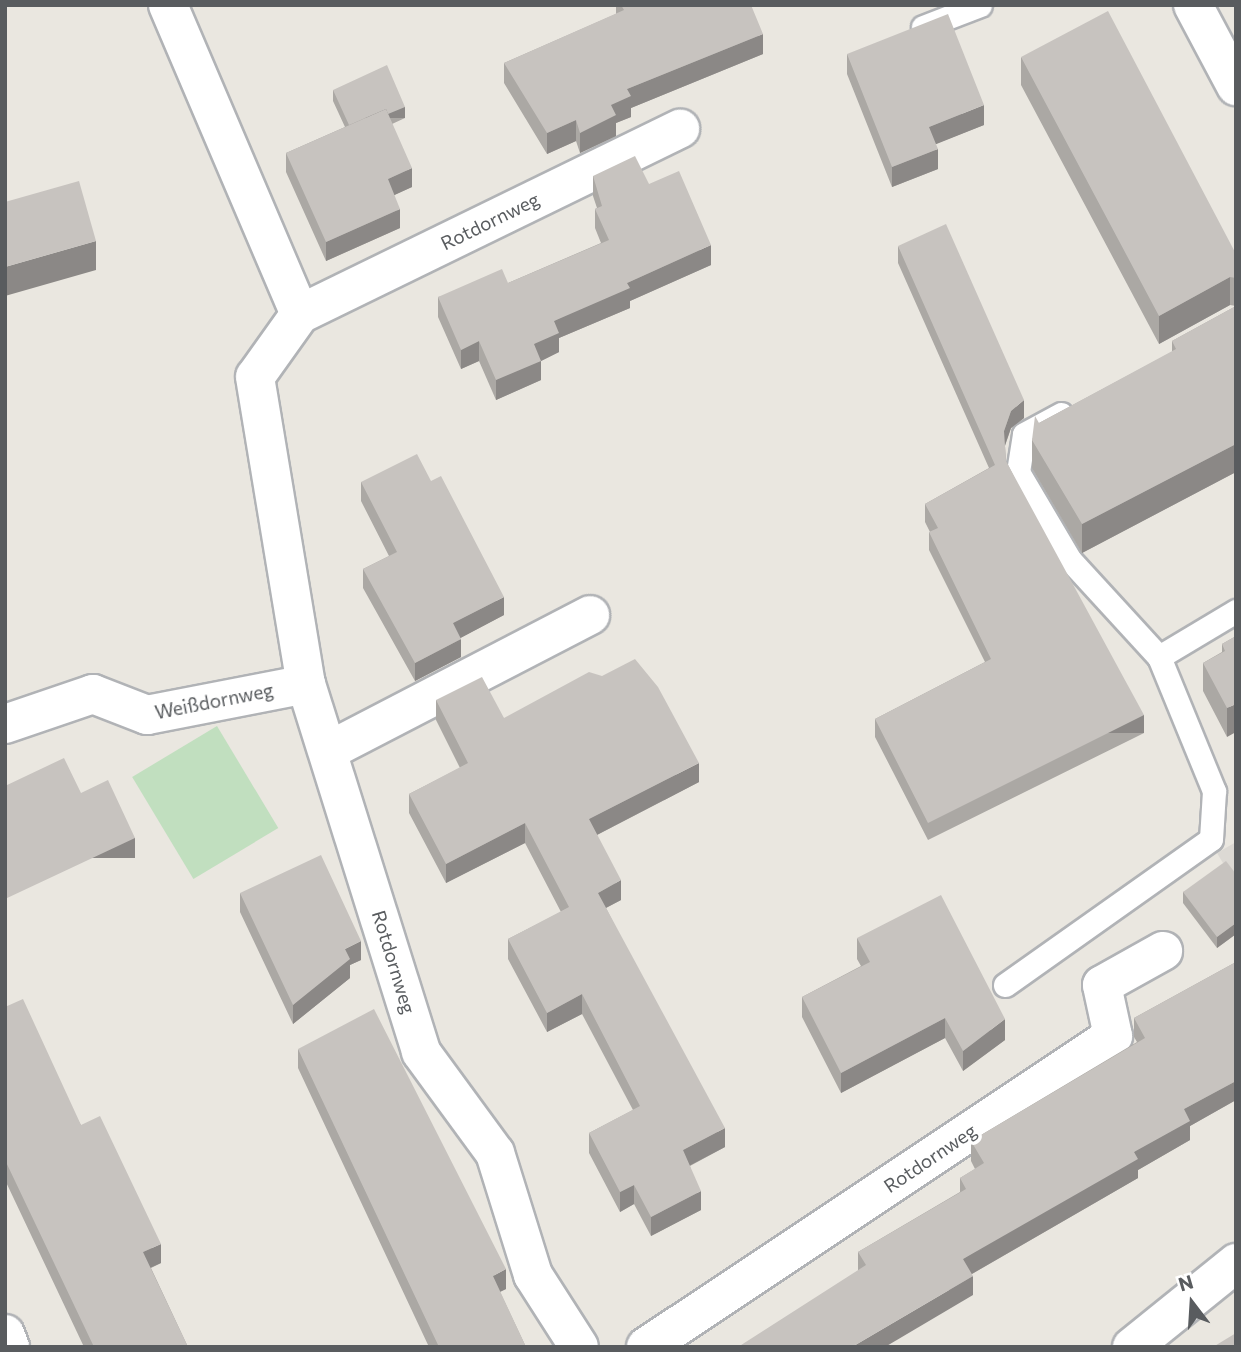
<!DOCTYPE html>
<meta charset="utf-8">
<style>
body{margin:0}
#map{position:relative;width:1241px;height:1352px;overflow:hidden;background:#eae7e0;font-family:Commissioner,sans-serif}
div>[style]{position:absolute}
.industrial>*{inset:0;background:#dcd9d4}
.green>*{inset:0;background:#c1dfbf;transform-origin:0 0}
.roads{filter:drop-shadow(2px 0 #b1b3b6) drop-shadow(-2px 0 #b1b3b6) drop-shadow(0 2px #b1b3b6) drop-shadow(0 -2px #b1b3b6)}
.service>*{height:23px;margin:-11.5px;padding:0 11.5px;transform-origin:11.5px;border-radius:11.5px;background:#fff}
.minor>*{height:38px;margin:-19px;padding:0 19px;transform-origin:19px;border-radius:19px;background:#fff}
.wall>*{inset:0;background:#aba8a4}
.shaded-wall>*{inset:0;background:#8b8886;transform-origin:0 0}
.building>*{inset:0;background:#c7c3bf}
span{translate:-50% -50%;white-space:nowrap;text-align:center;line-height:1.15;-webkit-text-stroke:7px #fff;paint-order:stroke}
.street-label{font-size:19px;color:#595c5f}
.frame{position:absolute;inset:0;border:7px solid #595c5f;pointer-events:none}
.north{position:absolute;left:1157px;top:1268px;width:70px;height:70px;-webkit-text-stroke:5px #fff;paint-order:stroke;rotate:343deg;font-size:19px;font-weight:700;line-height:28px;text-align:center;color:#595c5f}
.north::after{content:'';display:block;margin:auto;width:24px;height:32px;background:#595c5f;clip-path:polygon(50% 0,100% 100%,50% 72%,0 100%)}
</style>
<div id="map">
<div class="industrial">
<div style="clip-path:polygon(1236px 842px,1236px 885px,1217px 853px)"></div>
</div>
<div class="green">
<div style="left:217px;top:726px;width:119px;height:99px;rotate:59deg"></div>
</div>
<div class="roads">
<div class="service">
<div style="left:923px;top:27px;width:61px;rotate:-21.1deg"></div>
<div style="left:1159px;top:657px;width:90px;rotate:-30.9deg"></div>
<div style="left:1005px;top:985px;width:252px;rotate:-35.3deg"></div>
<div style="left:1211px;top:839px;width:48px;rotate:-86.4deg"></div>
<div style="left:1214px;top:791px;width:145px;rotate:-112.3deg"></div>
<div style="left:1159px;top:657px;width:132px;rotate:-132.5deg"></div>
<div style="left:1070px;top:560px;width:102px;rotate:-120.6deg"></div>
<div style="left:1018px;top:472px;width:38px;rotate:-81deg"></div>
<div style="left:1024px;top:434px;width:42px;rotate:-28.4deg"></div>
</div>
<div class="minor">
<div style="left:168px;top:5px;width:336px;rotate:66.9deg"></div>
<div style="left:300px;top:314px;width:77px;rotate:125.5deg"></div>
<div style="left:255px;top:377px;width:311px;rotate:80.6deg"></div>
<div style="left:306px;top:684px;width:386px;rotate:72.6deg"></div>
<div style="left:421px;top:1052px;width:125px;rotate:53.8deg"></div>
<div style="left:495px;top:1153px;width:128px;rotate:72.7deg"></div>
<div style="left:533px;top:1275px;width:85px;rotate:57.4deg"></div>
<div style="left:1193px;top:5px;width:92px;rotate:62deg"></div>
<div style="left:300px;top:314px;width:423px;rotate:-26deg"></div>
<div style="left:5px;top:724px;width:93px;rotate:-18.8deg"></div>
<div style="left:93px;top:694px;width:58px;rotate:21.3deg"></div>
<div style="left:147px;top:715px;width:162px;rotate:-11deg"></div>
<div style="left:330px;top:750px;width:293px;rotate:-27.4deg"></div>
<div style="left:5px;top:1334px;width:14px;rotate:69deg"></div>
<div style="left:646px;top:1347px;width:561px;rotate:-33.66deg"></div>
<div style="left:1113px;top:1036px;width:52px;rotate:-102.2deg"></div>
<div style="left:1102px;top:985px;width:70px;rotate:-29.1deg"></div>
<div style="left:1132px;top:1347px;width:134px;rotate:-38.9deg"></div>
</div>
</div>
<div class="wall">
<div style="clip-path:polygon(616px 5px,751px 5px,763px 54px,631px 108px,631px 117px,616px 123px,616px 136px,580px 153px,576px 141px,547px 154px,504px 83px,504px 63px,616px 14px)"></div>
<div style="clip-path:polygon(847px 54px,984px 125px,935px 144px,938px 169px,892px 187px,847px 74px)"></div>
<div style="clip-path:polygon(1021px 57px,1236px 254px,1236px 472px,1082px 553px,1032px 468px,1032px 440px,1039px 423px,1172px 352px,1172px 341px,1236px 306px,1230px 305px,1159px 344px,1021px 85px)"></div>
<div style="clip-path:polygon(333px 90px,405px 118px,392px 124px,412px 187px,394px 195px,400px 228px,326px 261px,286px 172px,286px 153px,345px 127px,333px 101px)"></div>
<div style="clip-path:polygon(593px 176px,649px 184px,711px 265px,630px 301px,630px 308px,559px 338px,559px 352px,541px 361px,541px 380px,496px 400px,479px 361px,461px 369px,438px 317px,438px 297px,508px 283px,601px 243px,595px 228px,595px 209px,597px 208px,593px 196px)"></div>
<div style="clip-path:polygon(898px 246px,1024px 418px,1011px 428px,1005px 446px,1006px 461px,1144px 733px,928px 840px,875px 737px,875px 719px,985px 662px,929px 550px,929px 532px,930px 532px,925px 522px,925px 504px,989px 468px,898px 263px)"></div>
<div style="clip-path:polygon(431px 481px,504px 615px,460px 638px,461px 657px,415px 681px,363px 588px,363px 569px,389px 556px,361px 501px,361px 482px)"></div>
<div style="clip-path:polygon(1236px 636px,1227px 737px,1203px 691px,1203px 663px,1222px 652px,1222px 644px)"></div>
<div style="clip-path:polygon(436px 700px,504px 718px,699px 782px,597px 835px,621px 900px,606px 908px,725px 1147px,690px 1166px,701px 1210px,651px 1236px,634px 1204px,620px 1212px,589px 1153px,589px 1133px,633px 1110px,582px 1014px,547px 1032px,508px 959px,508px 939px,561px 912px,525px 843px,446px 883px,409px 813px,409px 794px,460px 768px,436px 720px)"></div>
<div style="clip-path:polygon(1236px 874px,1236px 934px,1217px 948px,1183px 903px,1183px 892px)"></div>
<div style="clip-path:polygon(240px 893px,361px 960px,350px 965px,350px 978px,293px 1024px,240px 912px)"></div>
<div style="clip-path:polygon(857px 938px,1005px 1040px,963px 1071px,945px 1038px,841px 1093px,802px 1017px,802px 997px,861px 966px,857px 959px)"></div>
<div style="clip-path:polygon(1236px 962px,1236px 1100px,1190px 1126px,1190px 1140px,1138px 1170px,1138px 1178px,972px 1274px,973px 1295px,858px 1270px,858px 1252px,960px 1192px,960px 1178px,975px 1169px,971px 1161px,971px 1141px,1137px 1042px,1134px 1037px,1134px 1018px)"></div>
<div style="clip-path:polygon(5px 1007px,81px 1125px,161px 1263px,151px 1268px,188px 1347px,84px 1347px,5px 1180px)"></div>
<div style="clip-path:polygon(298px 1049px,506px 1289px,500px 1292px,526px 1347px,429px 1347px,298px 1068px)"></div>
</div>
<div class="shaded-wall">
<div style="clip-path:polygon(763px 34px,763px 54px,631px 108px,631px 117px,616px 123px,616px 136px,580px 153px,580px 133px,627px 89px)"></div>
<div style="clip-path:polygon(984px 105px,984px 125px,929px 147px,929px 127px)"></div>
<div style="left:405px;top:107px;width:11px;height:58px;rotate:90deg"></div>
<div style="clip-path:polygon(576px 120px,576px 141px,547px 154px,547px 133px)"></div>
<div style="clip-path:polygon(938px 149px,938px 169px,892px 187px,892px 167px)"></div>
<div style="clip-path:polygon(412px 168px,412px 187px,388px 198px,388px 179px)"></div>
<div style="clip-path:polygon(400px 209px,400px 228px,326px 261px,326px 242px)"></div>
<div style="clip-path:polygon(96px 241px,96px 270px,5px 296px,5px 267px)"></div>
<div style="clip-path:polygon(711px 245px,711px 265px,630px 301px,630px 308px,559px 338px,559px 352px,541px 361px,541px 380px,496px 400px,496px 380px,534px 344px,554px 321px,627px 283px)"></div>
<div style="clip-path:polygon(1230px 277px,1230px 305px,1159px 344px,1159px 316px)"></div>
<div style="clip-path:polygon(479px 341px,479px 361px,461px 369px,461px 350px)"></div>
<div style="clip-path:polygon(1024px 400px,1024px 418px,1011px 428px,1004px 448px,1004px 431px,1011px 411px)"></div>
<div style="clip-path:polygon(1236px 444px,1236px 472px,1082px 553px,1082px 524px)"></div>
<div style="clip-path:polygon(504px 597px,504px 615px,453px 642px,453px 623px)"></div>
<div style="clip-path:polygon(461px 639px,461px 657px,415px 681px,415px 663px)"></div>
<div style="clip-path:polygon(1236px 704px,1236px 732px,1227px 737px,1227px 708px)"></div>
<div style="left:1144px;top:715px;width:18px;height:241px;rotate:90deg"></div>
<div style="clip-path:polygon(699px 763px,699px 782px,589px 839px,589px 819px)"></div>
<div style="clip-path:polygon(525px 823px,525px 843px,446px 883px,446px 864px)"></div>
<div style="left:135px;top:838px;width:20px;height:144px;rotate:90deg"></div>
<div style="clip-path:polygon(621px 880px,621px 900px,598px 912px,598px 893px)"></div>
<div style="clip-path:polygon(1236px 923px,1236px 934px,1217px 948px,1217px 937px)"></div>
<div style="clip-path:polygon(361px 941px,361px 960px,350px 965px,350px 978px,293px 1024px,293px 1005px,345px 949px)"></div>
<div style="clip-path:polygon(582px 994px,582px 1014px,547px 1032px,547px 1013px)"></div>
<div style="clip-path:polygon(945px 1018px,945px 1038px,841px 1093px,841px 1073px)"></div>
<div style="clip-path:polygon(1005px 1019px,1005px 1040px,963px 1071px,963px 1051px)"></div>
<div style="clip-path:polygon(1236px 1081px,1236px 1100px,1190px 1126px,1190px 1140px,1138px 1170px,1138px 1178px,963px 1279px,963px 1259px,1134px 1152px,1184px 1109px)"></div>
<div style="clip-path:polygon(725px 1128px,725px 1147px,683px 1169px,683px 1150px)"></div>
<div style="clip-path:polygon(634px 1185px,634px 1204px,620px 1212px,620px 1192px)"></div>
<div style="clip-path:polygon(701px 1191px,701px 1210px,651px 1236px,651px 1217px)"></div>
<div style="clip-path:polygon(161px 1244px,161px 1263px,143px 1271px,143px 1252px)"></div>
<div style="clip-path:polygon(506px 1269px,506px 1289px,493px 1295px,493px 1276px)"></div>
<div style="clip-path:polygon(973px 1276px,973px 1295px,885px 1347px,852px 1347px)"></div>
</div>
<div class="building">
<div style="clip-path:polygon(621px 5px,751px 5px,763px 34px,627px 89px,631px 96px,611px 105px,616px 115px,580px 133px,576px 120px,547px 133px,504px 63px,624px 10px)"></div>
<div style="clip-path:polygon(1108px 11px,1236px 254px,1236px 278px,1230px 277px,1159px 316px,1021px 57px)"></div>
<div style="clip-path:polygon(948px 14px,984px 105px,929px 127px,938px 149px,892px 167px,847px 54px)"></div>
<div style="clip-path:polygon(387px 65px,405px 107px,388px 114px,386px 109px,349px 125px,333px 90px)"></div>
<div style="clip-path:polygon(386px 109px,412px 168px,388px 179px,400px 209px,326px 242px,286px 153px)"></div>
<div style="clip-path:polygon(635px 156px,649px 184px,679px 171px,711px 245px,627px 283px,630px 288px,554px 321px,559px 333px,534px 344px,541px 361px,496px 380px,479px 341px,461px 350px,438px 297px,502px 269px,508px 283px,609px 240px,595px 209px,602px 206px,593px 176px)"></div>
<div style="clip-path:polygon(79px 181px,96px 241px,5px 267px,5px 202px)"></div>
<div style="clip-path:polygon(946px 224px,1024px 400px,1011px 411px,1004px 431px,1006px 461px,1144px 715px,928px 823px,875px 719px,991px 659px,929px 532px,938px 528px,925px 504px,995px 465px,898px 246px)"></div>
<div style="clip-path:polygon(1236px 306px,1236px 444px,1082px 524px,1032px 440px,1035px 416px,1039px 423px,1176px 349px,1172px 341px)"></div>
<div style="clip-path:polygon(417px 454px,431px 481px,441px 476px,504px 597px,453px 623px,461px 639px,415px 663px,363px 569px,397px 552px,361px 482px)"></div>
<div style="clip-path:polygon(1236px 636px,1236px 704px,1227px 708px,1203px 663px,1225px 651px,1222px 644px)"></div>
<div style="clip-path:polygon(635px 659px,658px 687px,699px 763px,589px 819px,621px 880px,598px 893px,725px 1128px,683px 1150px,701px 1191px,651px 1217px,634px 1185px,620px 1192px,589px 1133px,640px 1106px,582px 994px,547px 1013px,508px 939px,569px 907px,525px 823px,446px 864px,409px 794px,468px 763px,436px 700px,482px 677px,504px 718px,589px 672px,602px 676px)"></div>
<div style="clip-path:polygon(64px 758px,81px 793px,108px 780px,135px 838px,5px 899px,5px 786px)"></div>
<div style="clip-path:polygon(321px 855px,361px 941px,345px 949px,350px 959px,293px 1005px,240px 893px)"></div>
<div style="clip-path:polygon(1226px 861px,1236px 874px,1236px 923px,1217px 937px,1183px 892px)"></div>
<div style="clip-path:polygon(941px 895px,1005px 1019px,963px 1051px,945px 1018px,841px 1073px,802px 997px,870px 962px,857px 938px)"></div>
<div style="clip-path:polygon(1236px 962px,1236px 1081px,1184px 1109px,1190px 1121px,1134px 1152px,1138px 1159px,963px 1259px,973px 1276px,852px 1347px,738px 1347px,866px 1265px,858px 1252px,966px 1189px,960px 1178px,984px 1163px,971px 1141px,1145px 1038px,1134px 1018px)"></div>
<div style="clip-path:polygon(23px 999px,81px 1125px,100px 1116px,161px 1244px,143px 1252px,188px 1347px,94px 1347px,5px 1160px,5px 1007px)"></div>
<div style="clip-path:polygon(374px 1009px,506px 1269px,493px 1276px,526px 1347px,439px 1347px,298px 1049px)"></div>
<div style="clip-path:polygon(1236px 1333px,1236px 1347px,1213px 1347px)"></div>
</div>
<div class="street-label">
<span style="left:490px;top:221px;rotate:-26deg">Rotdornweg</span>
<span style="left:214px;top:701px;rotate:-11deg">Weißdornweg</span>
<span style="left:394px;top:962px;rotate:73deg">Rotdornweg</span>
<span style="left:930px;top:1158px;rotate:-34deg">Rotdornweg</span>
</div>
<div class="frame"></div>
<div class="north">N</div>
</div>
